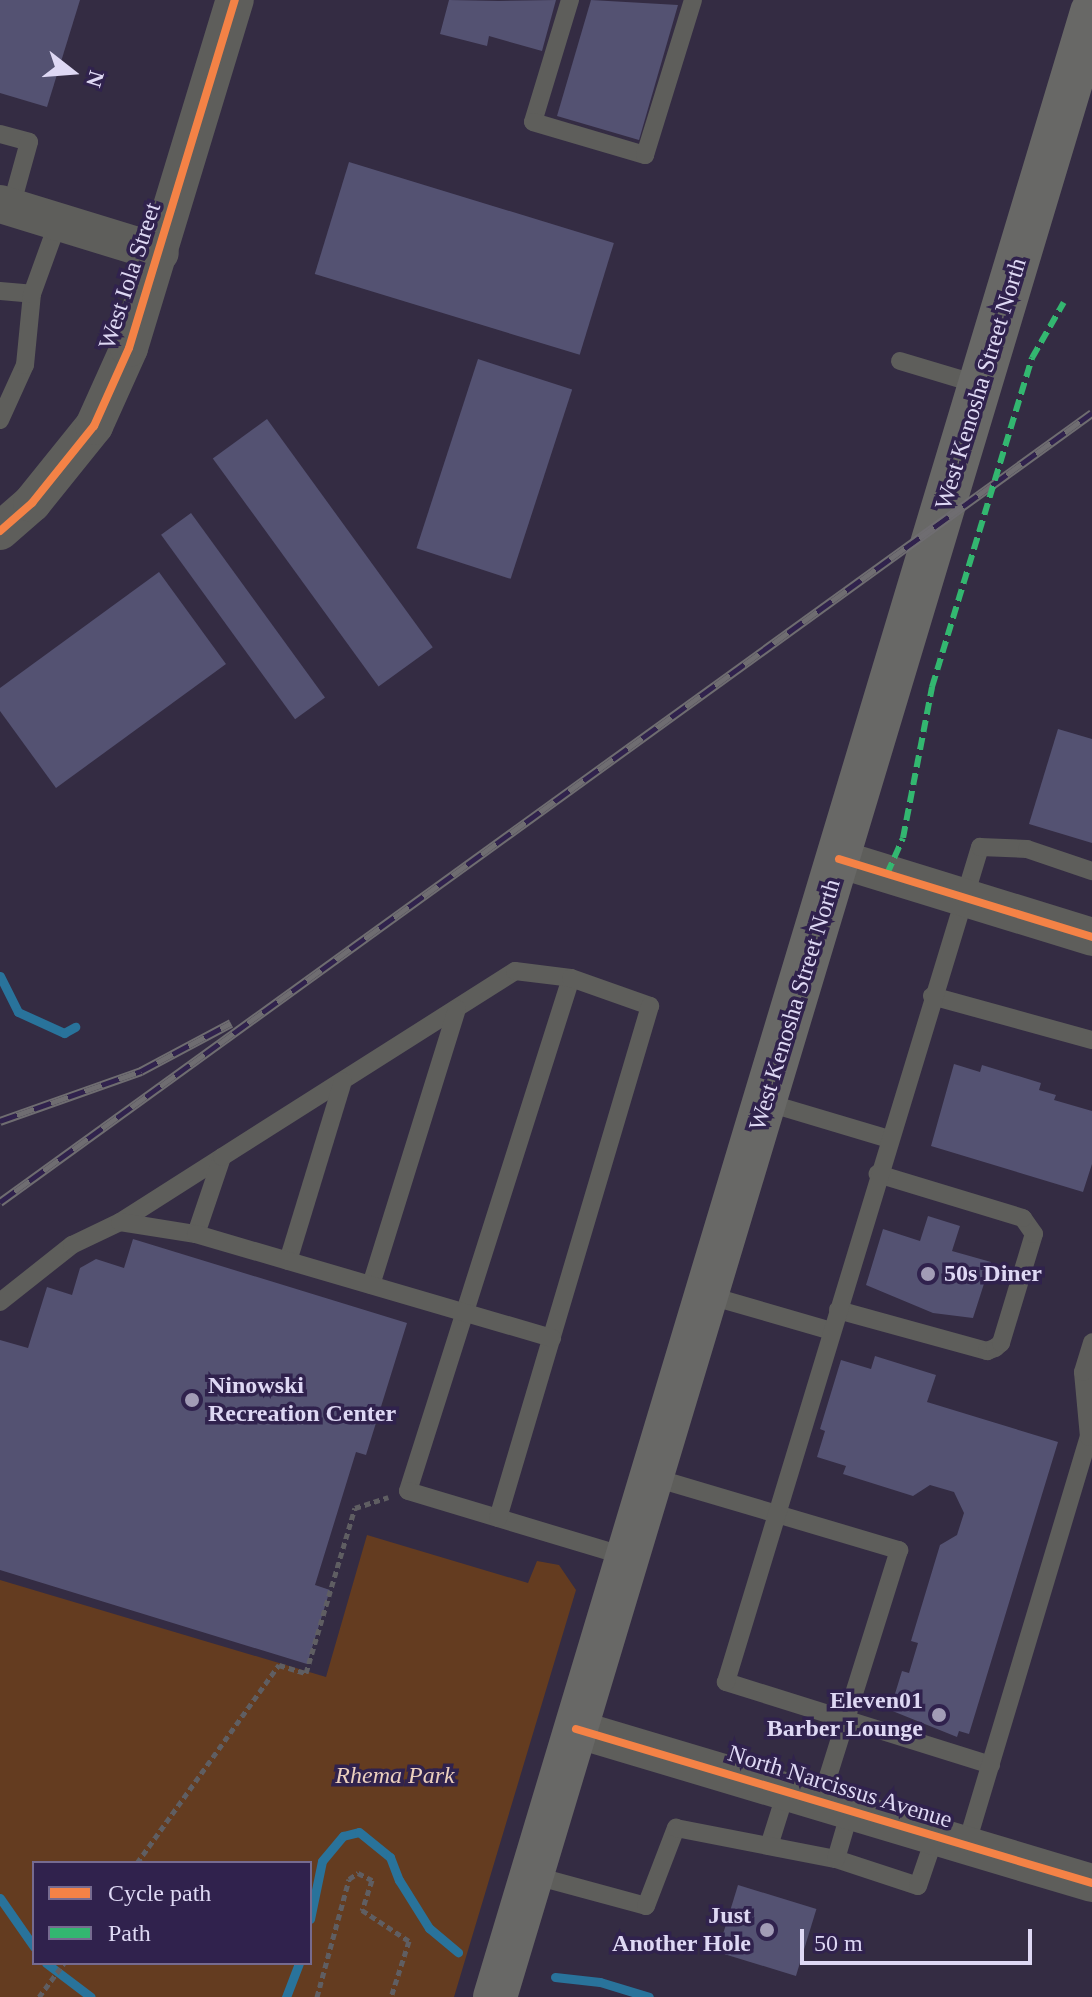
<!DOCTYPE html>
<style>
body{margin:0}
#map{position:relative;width:1092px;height:1997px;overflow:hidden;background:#342c43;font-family:Georgia,serif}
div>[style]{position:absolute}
.green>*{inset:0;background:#643c20}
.stream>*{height:9px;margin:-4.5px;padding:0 4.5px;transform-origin:4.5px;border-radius:4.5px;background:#29739b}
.building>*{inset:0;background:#545272;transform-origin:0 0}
.path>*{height:5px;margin-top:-2.5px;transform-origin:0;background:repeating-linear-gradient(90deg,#5f5e62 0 6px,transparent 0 10px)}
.lane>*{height:18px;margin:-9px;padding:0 9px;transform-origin:9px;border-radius:9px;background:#5e5e5b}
.street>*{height:38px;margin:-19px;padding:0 19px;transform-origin:19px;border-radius:19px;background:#5e5e5b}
.primary>*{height:44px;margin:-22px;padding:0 22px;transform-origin:22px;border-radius:22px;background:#686866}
.rail>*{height:9px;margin-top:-4.5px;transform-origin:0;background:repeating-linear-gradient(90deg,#30224d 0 18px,#6f6d71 0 36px);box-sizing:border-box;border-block:2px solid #6f6d71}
.quiet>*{height:6px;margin-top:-3px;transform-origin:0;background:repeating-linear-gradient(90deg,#33b770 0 12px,transparent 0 18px)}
.cycleway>*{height:8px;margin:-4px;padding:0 4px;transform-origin:4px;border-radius:4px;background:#f48246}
.dots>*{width:22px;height:22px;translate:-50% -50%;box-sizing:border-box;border:4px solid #30224d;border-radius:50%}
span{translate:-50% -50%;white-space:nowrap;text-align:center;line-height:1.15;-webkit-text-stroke:7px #30224d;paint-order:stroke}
.street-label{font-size:24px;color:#ded8f4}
.poi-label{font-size:24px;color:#ded8f4;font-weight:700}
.left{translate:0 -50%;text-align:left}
.right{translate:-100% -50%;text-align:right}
.park-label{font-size:24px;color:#ecd0be;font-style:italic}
.legend{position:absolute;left:32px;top:1861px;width:280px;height:104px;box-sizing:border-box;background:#30224d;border:2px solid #766b90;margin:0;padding:10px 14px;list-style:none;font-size:24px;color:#ded8f4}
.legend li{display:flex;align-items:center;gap:16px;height:40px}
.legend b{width:40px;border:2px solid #766b90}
.north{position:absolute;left:32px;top:32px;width:80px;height:80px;-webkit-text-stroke:6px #30224d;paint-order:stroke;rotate:107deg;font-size:22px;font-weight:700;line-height:32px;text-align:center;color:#ded8f4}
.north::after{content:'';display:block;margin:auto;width:28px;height:36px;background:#ded8f4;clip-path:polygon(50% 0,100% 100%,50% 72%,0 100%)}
.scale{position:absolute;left:800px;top:1929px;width:232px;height:36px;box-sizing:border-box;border:4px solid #ded8f4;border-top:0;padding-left:10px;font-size:24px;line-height:28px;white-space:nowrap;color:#ded8f4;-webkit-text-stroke:6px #30224d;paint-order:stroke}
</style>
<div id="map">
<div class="green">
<div style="clip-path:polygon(evenodd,367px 1535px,528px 1583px,537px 1561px,559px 1565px,576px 1590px,454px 1997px,0 1997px,0 1580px,326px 1677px,367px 1535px,34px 1863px,310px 1863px,310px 1963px,34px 1963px,34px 1863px)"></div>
</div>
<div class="stream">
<div style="left:0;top:976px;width:40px;rotate:63.4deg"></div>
<div style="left:18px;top:1012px;width:51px;rotate:24.5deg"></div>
<div style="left:64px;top:1033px;width:13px;rotate:-29deg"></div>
<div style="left:0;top:1898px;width:60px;rotate:55.2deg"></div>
<div style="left:310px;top:1919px;width:59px;rotate:-78.3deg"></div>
<div style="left:322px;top:1861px;width:33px;rotate:-50deg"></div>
<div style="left:343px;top:1836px;width:16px;rotate:-14deg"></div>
<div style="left:359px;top:1832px;width:40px;rotate:39deg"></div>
<div style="left:390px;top:1857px;width:25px;rotate:69deg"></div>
<div style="left:399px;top:1880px;width:57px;rotate:58deg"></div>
<div style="left:429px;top:1928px;width:38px;rotate:40deg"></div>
<div style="left:46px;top:1963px;width:56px;rotate:37.1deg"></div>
<div style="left:555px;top:1977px;width:45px;rotate:6.3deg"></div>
<div style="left:600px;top:1982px;width:51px;rotate:17deg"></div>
<div style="left:286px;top:1997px;width:36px;rotate:-69deg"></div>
</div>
<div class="building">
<div style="clip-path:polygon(0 0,80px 0,47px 107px,0 93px)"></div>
<div style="clip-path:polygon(449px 0,499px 1px,556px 0,542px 51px,489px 36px,487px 46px,440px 34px)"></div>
<div style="clip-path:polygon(591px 0,678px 5px,639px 140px,557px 116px)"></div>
<div style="left:349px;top:162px;width:277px;height:117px;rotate:17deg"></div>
<div style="left:478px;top:359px;width:99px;height:199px;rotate:18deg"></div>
<div style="left:267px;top:419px;width:282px;height:67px;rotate:54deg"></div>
<div style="left:191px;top:513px;width:228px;height:37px;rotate:54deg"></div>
<div style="clip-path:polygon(159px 572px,226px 664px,56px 788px,0 711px,0 688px)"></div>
<div style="clip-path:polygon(1058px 729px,1092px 739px,1092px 843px,1029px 824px)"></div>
<div style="clip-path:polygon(954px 1064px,980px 1072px,982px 1065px,1041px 1083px,1039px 1090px,1056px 1095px,1054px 1100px,1092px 1111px,1092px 1164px,1083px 1192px,931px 1146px)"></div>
<div style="clip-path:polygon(928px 1216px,960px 1226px,952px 1251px,991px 1262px,973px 1318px,933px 1313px,866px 1285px,883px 1229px,920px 1241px)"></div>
<div style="clip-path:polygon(133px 1239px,407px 1323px,366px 1455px,356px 1452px,315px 1585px,330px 1590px,307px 1664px,0 1570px,0 1340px,28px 1348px,47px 1287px,72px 1295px,80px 1268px,96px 1259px,124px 1268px)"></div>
<div style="clip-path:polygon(875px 1356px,936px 1375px,927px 1402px,1058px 1442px,969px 1734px,959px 1731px,957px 1737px,890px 1710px,902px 1671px,909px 1673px,918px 1643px,911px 1641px,940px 1545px,957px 1535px,964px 1513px,954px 1492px,930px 1485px,913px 1496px,843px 1474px,846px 1466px,817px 1457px,825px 1431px,820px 1429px,841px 1360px,871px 1369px)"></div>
<div style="left:738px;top:1885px;width:82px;height:70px;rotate:17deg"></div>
</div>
<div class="path">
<div style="left:137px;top:1863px;width:244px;rotate:-54.4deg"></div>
<div style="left:279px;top:1665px;width:28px;rotate:17deg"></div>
<div style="left:306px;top:1673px;width:172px;rotate:-73.5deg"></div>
<div style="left:355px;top:1508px;width:35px;rotate:-18deg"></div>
<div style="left:39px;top:1997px;width:42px;rotate:-53.7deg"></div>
<div style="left:317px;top:1997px;width:122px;rotate:-74.8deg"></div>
<div style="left:349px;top:1879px;width:11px;rotate:-34deg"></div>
<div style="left:358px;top:1873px;width:16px;rotate:27deg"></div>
<div style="left:372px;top:1880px;width:32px;rotate:108deg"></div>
<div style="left:362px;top:1910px;width:56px;rotate:33.4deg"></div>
<div style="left:409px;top:1941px;width:59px;rotate:107.8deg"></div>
</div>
<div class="lane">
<div style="left:570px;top:0;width:127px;rotate:106.9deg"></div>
<div style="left:533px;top:122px;width:117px;rotate:16.4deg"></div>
<div style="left:645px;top:155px;width:162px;rotate:-72.8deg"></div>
<div style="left:0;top:134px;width:30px;rotate:15deg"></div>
<div style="left:29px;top:142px;width:67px;rotate:105.5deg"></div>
<div style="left:0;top:291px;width:32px;rotate:5deg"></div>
<div style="left:900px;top:361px;width:84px;rotate:16.7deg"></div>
<div style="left:0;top:420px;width:60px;rotate:-65.6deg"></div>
<div style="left:25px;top:365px;width:71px;rotate:-84.4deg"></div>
<div style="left:32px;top:294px;width:77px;rotate:-70.1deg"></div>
<div style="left:571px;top:978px;width:538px;rotate:107.63deg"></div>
<div style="left:408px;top:1491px;width:230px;rotate:16.7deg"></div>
<div style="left:932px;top:996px;width:166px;rotate:15.4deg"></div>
<div style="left:765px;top:1102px;width:129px;rotate:16.6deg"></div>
<div style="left:120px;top:1222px;width:121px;rotate:-32.5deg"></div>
<div style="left:196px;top:1234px;width:81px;rotate:-71.3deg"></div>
<div style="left:222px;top:1157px;width:347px;rotate:-32.4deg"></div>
<div style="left:515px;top:971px;width:56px;rotate:7.1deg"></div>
<div style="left:571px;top:978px;width:84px;rotate:19.5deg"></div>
<div style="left:650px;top:1006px;width:534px;rotate:106.53deg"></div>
<div style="left:288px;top:1261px;width:188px;rotate:-73deg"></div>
<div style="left:371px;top:1285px;width:289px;rotate:-72.7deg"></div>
<div style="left:707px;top:1295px;width:130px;rotate:16.1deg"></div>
<div style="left:0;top:1302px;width:92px;rotate:-38.4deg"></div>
<div style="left:72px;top:1245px;width:53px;rotate:-25.6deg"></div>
<div style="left:120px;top:1222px;width:77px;rotate:9deg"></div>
<div style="left:196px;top:1234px;width:371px;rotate:16.3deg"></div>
<div style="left:838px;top:1310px;width:155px;rotate:15.4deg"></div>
<div style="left:987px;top:1351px;width:9px;rotate:-21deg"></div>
<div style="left:995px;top:1348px;width:8px;rotate:-40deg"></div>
<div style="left:1001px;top:1343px;width:114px;rotate:-73.2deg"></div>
<div style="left:1034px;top:1234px;width:19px;rotate:-125deg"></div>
<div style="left:1023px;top:1218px;width:152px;rotate:-163.1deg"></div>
<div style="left:652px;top:1477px;width:258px;rotate:16.5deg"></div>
<div style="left:899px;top:1550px;width:264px;rotate:107.4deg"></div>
<div style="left:991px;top:1765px;width:278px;rotate:-162.6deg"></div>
<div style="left:726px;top:1682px;width:873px;rotate:-73.08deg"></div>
<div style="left:980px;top:847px;width:47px;rotate:2.4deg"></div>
<div style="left:1027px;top:849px;width:69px;rotate:18.7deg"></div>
<div style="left:769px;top:1846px;width:57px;rotate:-72.5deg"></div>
<div style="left:966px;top:1846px;width:427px;rotate:-73.3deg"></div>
<div style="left:1089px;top:1437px;width:65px;rotate:-95.3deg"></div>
<div style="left:1083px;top:1372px;width:31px;rotate:-73deg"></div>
<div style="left:836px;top:1859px;width:86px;rotate:18.2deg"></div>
<div style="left:918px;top:1886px;width:53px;rotate:-71.2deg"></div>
<div style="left:532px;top:1875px;width:118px;rotate:15.2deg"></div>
<div style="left:646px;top:1906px;width:84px;rotate:-69deg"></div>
<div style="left:676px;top:1828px;width:163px;rotate:11deg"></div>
<div style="left:836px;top:1859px;width:50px;rotate:-73.7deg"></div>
</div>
<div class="street">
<div style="left:0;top:204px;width:167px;rotate:17deg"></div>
<div style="left:0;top:531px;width:43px;rotate:-41.2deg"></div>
<div style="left:32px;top:503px;width:99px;rotate:-51.2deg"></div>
<div style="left:94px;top:426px;width:85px;rotate:-65.8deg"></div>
<div style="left:129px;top:348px;width:364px;rotate:-73.1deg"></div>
<div style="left:839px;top:859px;width:265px;rotate:17.1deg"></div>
<div style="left:576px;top:1729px;width:538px;rotate:16.62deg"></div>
</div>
<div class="primary">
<div style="left:495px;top:1997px;width:2073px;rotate:-73.26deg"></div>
</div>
<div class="rail">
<div style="left:0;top:1121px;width:150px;rotate:-19.5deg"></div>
<div style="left:141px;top:1071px;width:102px;rotate:-28.1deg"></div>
<div style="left:0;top:1202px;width:1347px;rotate:-35.85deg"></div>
</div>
<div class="quiet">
<div style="left:887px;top:874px;width:39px;rotate:-66deg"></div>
<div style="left:903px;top:838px;width:154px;rotate:-79.1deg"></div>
<div style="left:932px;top:687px;width:344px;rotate:-73.1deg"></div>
<div style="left:1032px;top:358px;width:64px;rotate:-60.3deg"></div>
</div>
<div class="cycleway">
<div style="left:0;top:531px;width:43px;rotate:-41.2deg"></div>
<div style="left:32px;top:503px;width:99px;rotate:-51.2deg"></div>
<div style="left:94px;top:426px;width:85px;rotate:-65.8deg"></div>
<div style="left:129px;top:348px;width:364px;rotate:-73.1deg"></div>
<div style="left:839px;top:859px;width:265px;rotate:17.1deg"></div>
<div style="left:576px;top:1729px;width:538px;rotate:16.62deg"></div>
</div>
<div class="dots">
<div style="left:928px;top:1274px;background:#a29cb6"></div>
<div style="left:192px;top:1400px;background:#a29cb6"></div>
<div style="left:939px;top:1715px;background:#a29cb6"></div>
<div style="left:767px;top:1930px;background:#a29cb6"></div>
</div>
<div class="street-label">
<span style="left:130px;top:276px;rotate:-72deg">West Iola Street</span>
<span style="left:981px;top:384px;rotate:-73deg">West Kenosha Street North</span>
<span style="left:795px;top:1005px;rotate:-73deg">West Kenosha Street North</span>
<span style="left:840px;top:1787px;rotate:17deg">North Narcissus Avenue</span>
</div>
<div class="poi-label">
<span class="left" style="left:944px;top:1274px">50s Diner</span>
<span class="left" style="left:208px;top:1400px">Ninowski<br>Recreation Center</span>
<span class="right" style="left:923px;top:1715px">Eleven01<br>Barber Lounge</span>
<span class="right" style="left:751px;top:1930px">Just<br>Another Hole</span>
</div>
<div class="park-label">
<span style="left:395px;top:1776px">Rhema Park</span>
</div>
<ul class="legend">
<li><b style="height:10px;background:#f48246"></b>Cycle path</li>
<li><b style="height:10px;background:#33b770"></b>Path</li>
</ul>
<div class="north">N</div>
<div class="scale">50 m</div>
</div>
